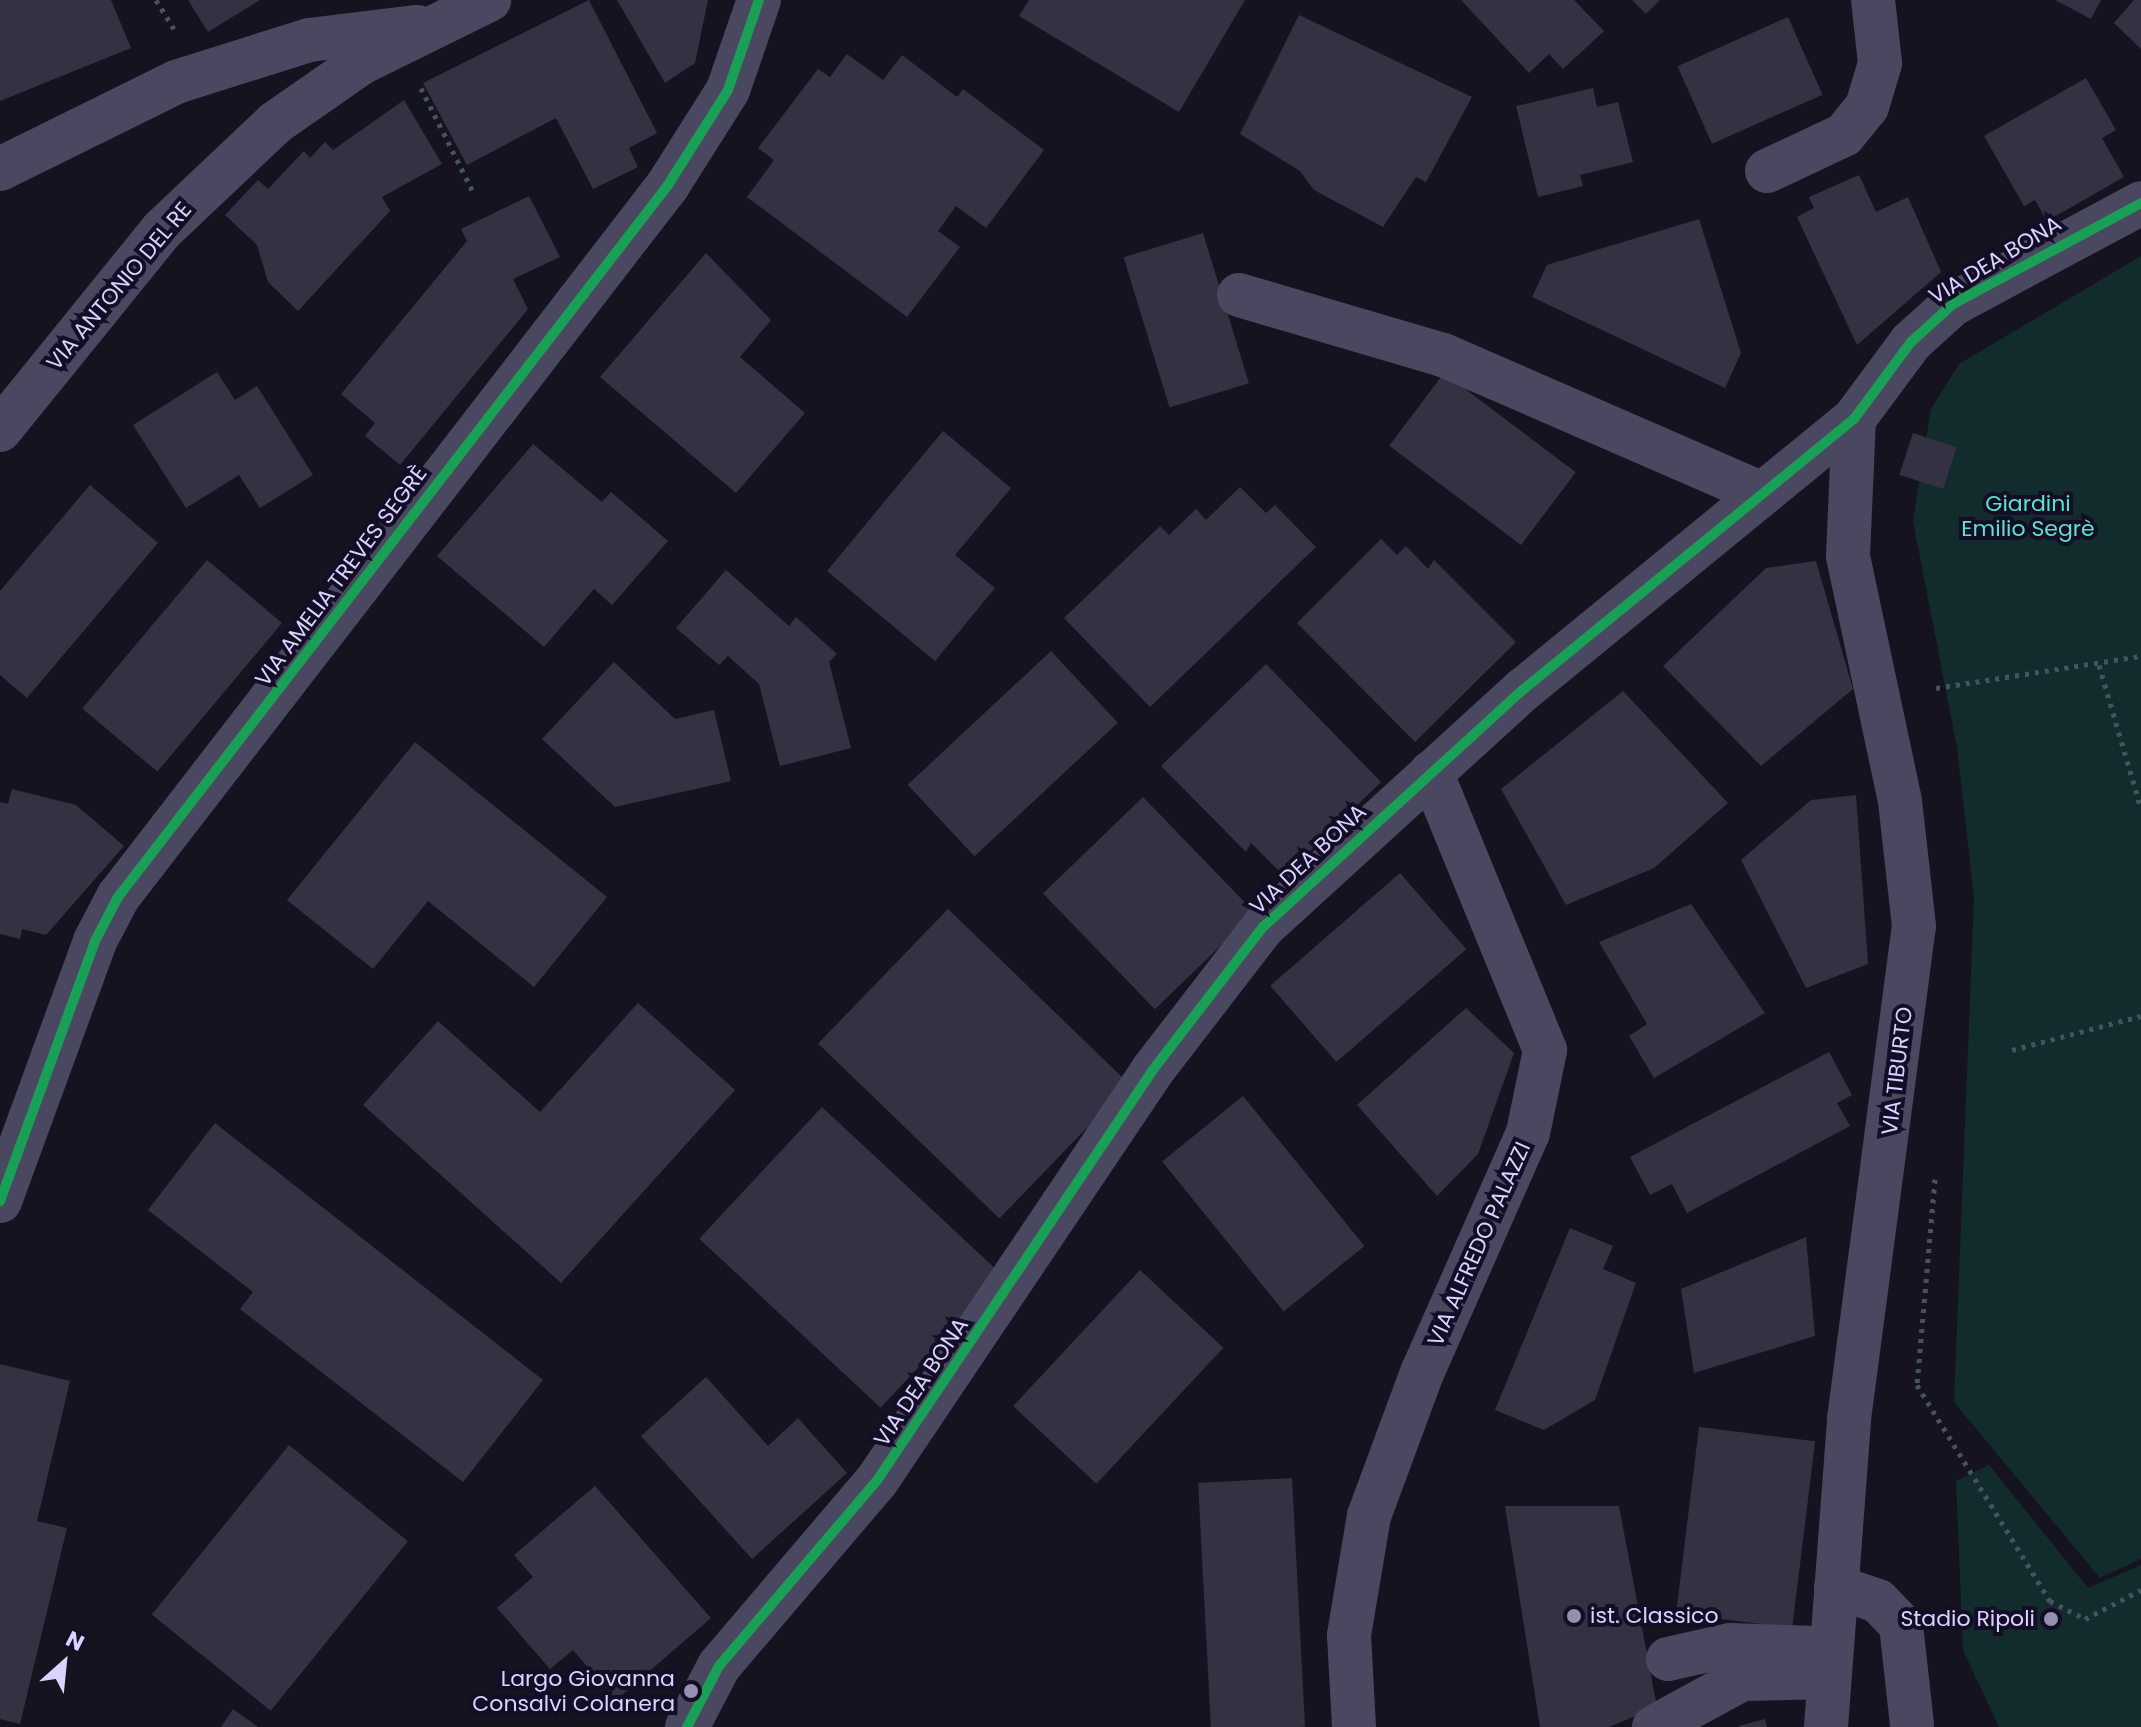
<!DOCTYPE html>
<meta charset="utf-8">
<style>
body{margin:0}
#map{position:relative;width:2141px;height:1727px;overflow:hidden;background:#161320;font-family:Poppins,sans-serif}
div>[style]{position:absolute}
.green>*{inset:0;background:#122b2d}
.building>*{inset:0;background:#343142;transform-origin:0 0}
.path>*{height:5px;margin-top:-2.5px;transform-origin:0;background:repeating-linear-gradient(90deg,#465261 0 4px,transparent 0 10px)}
.minor>*{height:44px;margin:-22px;padding:0 22px;transform-origin:22px;border-radius:22px;background:#4a4861}
.cycleway>*{height:10px;margin:-5px;padding:0 5px;transform-origin:5px;border-radius:5px;background:#1a9f57}
.dots>*{width:22px;height:22px;translate:-50% -50%;box-sizing:border-box;border:4px solid #130e25;border-radius:50%}
span{translate:-50% -50%;white-space:nowrap;text-align:center;line-height:1.15;-webkit-text-stroke:8px #130e25;paint-order:stroke}
.street-label{font-size:22px;color:#dad2ff}
.park-label{font-size:22px;color:#5ce2c7}
.poi-label{font-size:22px;color:#dad2ff}
.left{translate:0 -50%;text-align:left}
.right{translate:-100% -50%;text-align:right}
.north{position:absolute;left:24px;top:1623px;width:80px;height:80px;-webkit-text-stroke:6px #130e25;paint-order:stroke;rotate:27deg;font-size:22px;font-weight:700;line-height:32px;text-align:center;color:#dad2ff}
.north::after{content:'';display:block;margin:auto;width:28px;height:36px;background:#dad2ff;clip-path:polygon(50% 0,100% 100%,50% 72%,0 100%)}
</style>
<div id="map">
<div class="green">
<div style="clip-path:polygon(2141px 256px,2141px 1559px,2100px 1578px,1954px 1402px,1974px 897px,1957px 748px,1913px 521px,1931px 409px,1959px 364px)"></div>
<div style="clip-path:polygon(1989px 1465px,2088px 1588px,2141px 1565px,2141px 1727px,1999px 1727px,1963px 1650px,1956px 1481px)"></div>
</div>
<div class="building">
<div style="clip-path:polygon(0 0,111px 0,131px 48px,0 101px)"></div>
<div style="clip-path:polygon(188px 0,260px 0,208px 32px)"></div>
<div style="clip-path:polygon(589px 0,657px 133px,629px 148px,638px 167px,593px 189px,556px 118px,467px 165px,423px 83px)"></div>
<div style="clip-path:polygon(617px 0,708px 0,695px 63px,665px 83px)"></div>
<div style="clip-path:polygon(1029px 0,1245px 0,1179px 112px,1019px 16px)"></div>
<div style="clip-path:polygon(1461px 0,1574px 0,1604px 31px,1563px 69px,1549px 54px,1529px 73px)"></div>
<div style="clip-path:polygon(1632px 0,1660px 0,1646px 14px)"></div>
<div style="clip-path:polygon(2055px 0,2101px 0,2091px 19px)"></div>
<div style="clip-path:polygon(2134px 0,2141px 0,2141px 49px,2114px 23px)"></div>
<div style="clip-path:polygon(1299px 15px,1472px 97px,1426px 182px,1416px 177px,1383px 227px,1314px 190px,1300px 171px,1240px 134px)"></div>
<div style="left:1788px;top:17px;width:85px;height:121px;rotate:66deg"></div>
<div style="clip-path:polygon(847px 54px,883px 80px,902px 55px,957px 97px,963px 89px,1044px 150px,986px 228px,956px 206px,938px 231px,960px 247px,907px 317px,747px 197px,774px 160px,758px 148px,818px 69px,830px 77px)"></div>
<div style="clip-path:polygon(2086px 78px,2116px 130px,2102px 138px,2124px 177px,2047px 221px,2035px 200px,2024px 206px,1984px 136px)"></div>
<div style="clip-path:polygon(1593px 88px,1597px 107px,1618px 102px,1633px 162px,1580px 175px,1583px 186px,1538px 197px,1516px 106px)"></div>
<div style="clip-path:polygon(404px 100px,442px 164px,382px 197px,390px 211px,298px 311px,268px 282px,257px 245px,225px 215px,258px 180px,268px 189px,304px 151px,310px 158px,325px 142px,333px 150px)"></div>
<div style="clip-path:polygon(1859px 175px,1876px 212px,1908px 197px,1941px 272px,1857px 345px,1797px 217px,1814px 208px,1809px 197px)"></div>
<div style="clip-path:polygon(529px 196px,560px 257px,513px 279px,528px 309px,400px 465px,365px 436px,375px 423px,341px 394px,467px 241px,461px 229px)"></div>
<div style="clip-path:polygon(1699px 219px,1741px 353px,1725px 388px,1532px 297px,1547px 265px)"></div>
<div style="left:1203px;top:233px;width:157px;height:83px;rotate:73deg"></div>
<div style="clip-path:polygon(706px 253px,771px 320px,740px 357px,805px 413px,736px 493px,600px 377px)"></div>
<div style="clip-path:polygon(217px 372px,235px 400px,257px 386px,313px 475px,260px 508px,239px 475px,186px 508px,133px 425px)"></div>
<div style="left:1444px;top:373px;width:165px;height:91px;rotate:37deg"></div>
<div style="clip-path:polygon(943px 431px,1011px 488px,955px 555px,995px 588px,935px 661px,827px 571px)"></div>
<div style="left:1913px;top:433px;width:46px;height:44px;rotate:18deg"></div>
<div style="clip-path:polygon(533px 444px,602px 502px,611px 492px,668px 541px,612px 605px,594px 589px,544px 647px,437px 556px)"></div>
<div style="clip-path:polygon(90px 485px,158px 543px,27px 698px,0 675px,0 591px)"></div>
<div style="clip-path:polygon(1240px 487px,1266px 513px,1275px 505px,1316px 547px,1150px 707px,1064px 618px,1160px 526px,1169px 535px,1196px 509px,1206px 520px)"></div>
<div style="clip-path:polygon(1381px 539px,1397px 555px,1406px 546px,1428px 569px,1434px 560px,1516px 642px,1415px 742px,1297px 623px)"></div>
<div style="left:207px;top:560px;width:98px;height:194px;rotate:40deg"></div>
<div style="clip-path:polygon(1816px 561px,1853px 689px,1761px 766px,1663px 666px,1766px 568px)"></div>
<div style="clip-path:polygon(726px 570px,789px 626px,796px 617px,837px 654px,829px 662px,851px 748px,780px 766px,759px 684px,728px 656px,719px 665px,676px 628px)"></div>
<div style="left:1051px;top:651px;width:98px;height:196px;rotate:47deg"></div>
<div style="clip-path:polygon(614px 662px,675px 719px,714px 710px,731px 781px,615px 807px,542px 739px)"></div>
<div style="clip-path:polygon(1266px 664px,1381px 782px,1284px 876px,1251px 843px,1246px 852px,1161px 766px)"></div>
<div style="clip-path:polygon(1623px 691px,1728px 803px,1654px 868px,1566px 905px,1501px 789px)"></div>
<div style="clip-path:polygon(415px 742px,607px 897px,534px 987px,428px 901px,373px 969px,287px 900px)"></div>
<div style="clip-path:polygon(12px 789px,76px 805px,124px 846px,46px 935px,22px 929px,20px 939px,0 934px,0 802px,8px 804px)"></div>
<div style="clip-path:polygon(1856px 795px,1868px 964px,1806px 988px,1741px 860px,1811px 800px)"></div>
<div style="left:1143px;top:797px;width:161px;height:139px;rotate:46deg"></div>
<div style="left:1400px;top:873px;width:101px;height:172px;rotate:49deg"></div>
<div style="clip-path:polygon(1691px 904px,1765px 1013px,1654px 1078px,1629px 1036px,1647px 1024px,1599px 942px)"></div>
<div style="left:948px;top:909px;width:252px;height:187px;rotate:44deg"></div>
<div style="clip-path:polygon(638px 1003px,735px 1090px,561px 1283px,363px 1105px,438px 1021px,540px 1112px)"></div>
<div style="clip-path:polygon(1466px 1008px,1514px 1053px,1478px 1154px,1437px 1196px,1357px 1105px)"></div>
<div style="clip-path:polygon(1829px 1052px,1852px 1095px,1837px 1103px,1850px 1126px,1687px 1213px,1672px 1184px,1650px 1195px,1630px 1157px)"></div>
<div style="left:1243px;top:1096px;width:193px;height:104px;rotate:51deg"></div>
<div style="left:822px;top:1107px;width:248px;height:180px;rotate:43deg"></div>
<div style="clip-path:polygon(215px 1123px,543px 1380px,463px 1482px,240px 1309px,253px 1292px,148px 1210px)"></div>
<div style="clip-path:polygon(1570px 1228px,1613px 1246px,1603px 1269px,1636px 1283px,1595px 1400px,1544px 1430px,1495px 1410px)"></div>
<div style="clip-path:polygon(1806px 1237px,1815px 1336px,1694px 1373px,1681px 1289px)"></div>
<div style="left:1140px;top:1270px;width:114px;height:186px;rotate:43deg"></div>
<div style="clip-path:polygon(0 1364px,70px 1381px,37px 1521px,67px 1528px,20px 1724px,0 1719px)"></div>
<div style="clip-path:polygon(706px 1377px,768px 1446px,798px 1418px,847px 1473px,752px 1559px,641px 1436px)"></div>
<div style="left:1699px;top:1427px;width:117px;height:188px;rotate:7deg"></div>
<div style="left:289px;top:1445px;width:153px;height:218px;rotate:39deg"></div>
<div style="left:1292px;top:1478px;width:249px;height:94px;rotate:87deg"></div>
<div style="clip-path:polygon(595px 1486px,711px 1618px,616px 1700px,573px 1650px,550px 1669px,497px 1608px,533px 1577px,514px 1555px)"></div>
<div style="clip-path:polygon(1505px 1506px,1619px 1506px,1657px 1707px,1609px 1727px,1540px 1727px)"></div>
<div style="clip-path:polygon(233px 1709px,258px 1727px,221px 1727px)"></div>
<div style="clip-path:polygon(1765px 1719px,1767px 1727px,1739px 1727px,1739px 1726px)"></div>
</div>
<div class="path">
<div style="left:156px;top:0;width:34px;rotate:58deg"></div>
<div style="left:421px;top:88px;width:114px;rotate:63.4deg"></div>
<div style="left:2099px;top:665px;width:150px;rotate:73.7deg"></div>
<div style="left:1936px;top:688px;width:207px;rotate:-8.9deg"></div>
<div style="left:2012px;top:1050px;width:133px;rotate:-14.8deg"></div>
<div style="left:1935px;top:1179px;width:207px;rotate:95deg"></div>
<div style="left:1917px;top:1385px;width:254px;rotate:58.4deg"></div>
<div style="left:2050px;top:1601px;width:39px;rotate:27deg"></div>
<div style="left:2085px;top:1619px;width:63px;rotate:-27.4deg"></div>
</div>
<div class="minor">
<div style="left:0;top:169px;width:196px;rotate:-26.3deg"></div>
<div style="left:176px;top:82px;width:139px;rotate:-17.5deg"></div>
<div style="left:309px;top:40px;width:109px;rotate:-6.9deg"></div>
<div style="left:1767px;top:171px;width:85px;rotate:-25.1deg"></div>
<div style="left:1844px;top:135px;width:36px;rotate:-51deg"></div>
<div style="left:1867px;top:107px;width:46px;rotate:-73.5deg"></div>
<div style="left:1880px;top:63px;width:63px;rotate:-96.3deg"></div>
<div style="left:1239px;top:295px;width:213px;rotate:16.4deg"></div>
<div style="left:1443px;top:355px;width:347px;rotate:23.5deg"></div>
<div style="left:0;top:430px;width:257px;rotate:-51deg"></div>
<div style="left:162px;top:230px;width:156px;rotate:-43.4deg"></div>
<div style="left:275px;top:123px;width:105px;rotate:-34.9deg"></div>
<div style="left:361px;top:63px;width:143px;rotate:-26.2deg"></div>
<div style="left:0;top:1201px;width:277px;rotate:-69.9deg"></div>
<div style="left:95px;top:941px;width:50px;rotate:-62.4deg"></div>
<div style="left:118px;top:897px;width:900px;rotate:-52.31deg"></div>
<div style="left:668px;top:185px;width:112px;rotate:-57.7deg"></div>
<div style="left:728px;top:90px;width:95px;rotate:-71deg"></div>
<div style="left:1836px;top:1587px;width:44px;rotate:18.4deg"></div>
<div style="left:1878px;top:1601px;width:33px;rotate:46deg"></div>
<div style="left:1901px;top:1625px;width:100px;rotate:83.7deg"></div>
<div style="left:1668px;top:1659px;width:64px;rotate:-12.7deg"></div>
<div style="left:1730px;top:1645px;width:86px;rotate:2deg"></div>
<div style="left:687px;top:1727px;width:69px;rotate:-62.3deg"></div>
<div style="left:719px;top:1666px;width:245px;rotate:-49.6deg"></div>
<div style="left:878px;top:1479px;width:491px;rotate:-56.1deg"></div>
<div style="left:1152px;top:1071px;width:182px;rotate:-52.4deg"></div>
<div style="left:1263px;top:927px;width:353px;rotate:-42.4deg"></div>
<div style="left:1524px;top:689px;width:426px;rotate:-39.3deg"></div>
<div style="left:1854px;top:419px;width:96px;rotate:-53.5deg"></div>
<div style="left:1911px;top:342px;width:57px;rotate:-42.1deg"></div>
<div style="left:1953px;top:304px;width:213px;rotate:-28.2deg"></div>
<div style="left:1354px;top:1727px;width:92px;rotate:-93.1deg"></div>
<div style="left:1349px;top:1635px;width:121px;rotate:-80.5deg"></div>
<div style="left:1369px;top:1516px;width:153px;rotate:-69.7deg"></div>
<div style="left:1422px;top:1373px;width:262px;rotate:-66.2deg"></div>
<div style="left:1528px;top:1133px;width:85px;rotate:-78.4deg"></div>
<div style="left:1545px;top:1050px;width:300px;rotate:-112.3deg"></div>
<div style="left:1654px;top:1727px;width:100px;rotate:-28.6deg"></div>
<div style="left:1742px;top:1679px;width:87px;rotate:-1.3deg"></div>
<div style="left:1826px;top:1727px;width:309px;rotate:-85.7deg"></div>
<div style="left:1849px;top:1419px;width:497px;rotate:-82.5deg"></div>
<div style="left:1914px;top:926px;width:126px;rotate:-96.4deg"></div>
<div style="left:1900px;top:801px;width:250px;rotate:-102deg"></div>
<div style="left:1848px;top:556px;width:137px;rotate:-87.5deg"></div>
</div>
<div class="cycleway">
<div style="left:0;top:1201px;width:277px;rotate:-69.9deg"></div>
<div style="left:95px;top:941px;width:50px;rotate:-62.4deg"></div>
<div style="left:118px;top:897px;width:900px;rotate:-52.31deg"></div>
<div style="left:668px;top:185px;width:112px;rotate:-57.7deg"></div>
<div style="left:728px;top:90px;width:95px;rotate:-71deg"></div>
<div style="left:687px;top:1727px;width:69px;rotate:-62.3deg"></div>
<div style="left:719px;top:1666px;width:245px;rotate:-49.6deg"></div>
<div style="left:878px;top:1479px;width:491px;rotate:-56.1deg"></div>
<div style="left:1152px;top:1071px;width:182px;rotate:-52.4deg"></div>
<div style="left:1263px;top:927px;width:353px;rotate:-42.4deg"></div>
<div style="left:1524px;top:689px;width:426px;rotate:-39.3deg"></div>
<div style="left:1854px;top:419px;width:96px;rotate:-53.5deg"></div>
<div style="left:1911px;top:342px;width:57px;rotate:-42.1deg"></div>
<div style="left:1953px;top:304px;width:213px;rotate:-28.2deg"></div>
</div>
<div class="dots">
<div style="left:1574px;top:1616px;background:#958fb1"></div>
<div style="left:2051px;top:1619px;background:#958fb1"></div>
<div style="left:691px;top:1691px;background:#958fb1"></div>
</div>
<div class="street-label">
<span style="left:1995px;top:260px;rotate:-31deg">VIA DEA BONA</span>
<span style="left:119px;top:286px;rotate:-50deg">VIA ANTONIO DEL RE</span>
<span style="left:341px;top:576px;rotate:-53deg">VIA AMELIA TREVES SEGRÈ</span>
<span style="left:1308px;top:859px;rotate:-43deg">VIA DEA BONA</span>
<span style="left:1897px;top:1071px;rotate:-83deg">VIA TIBURTO</span>
<span style="left:1479px;top:1244px;rotate:-66deg">VIA ALFREDO PALAZZI</span>
<span style="left:921px;top:1382px;rotate:-56deg">VIA DEA BONA</span>
</div>
<div class="park-label">
<span style="left:2028px;top:516px">Giardini<br>Emilio Segrè</span>
</div>
<div class="poi-label">
<span class="left" style="left:1590px;top:1616px">ist. Classico</span>
<span class="right" style="left:2035px;top:1619px">Stadio Ripoli</span>
<span class="right" style="left:675px;top:1691px">Largo Giovanna<br>Consalvi Colanera</span>
</div>
<div class="north">N</div>
</div>
